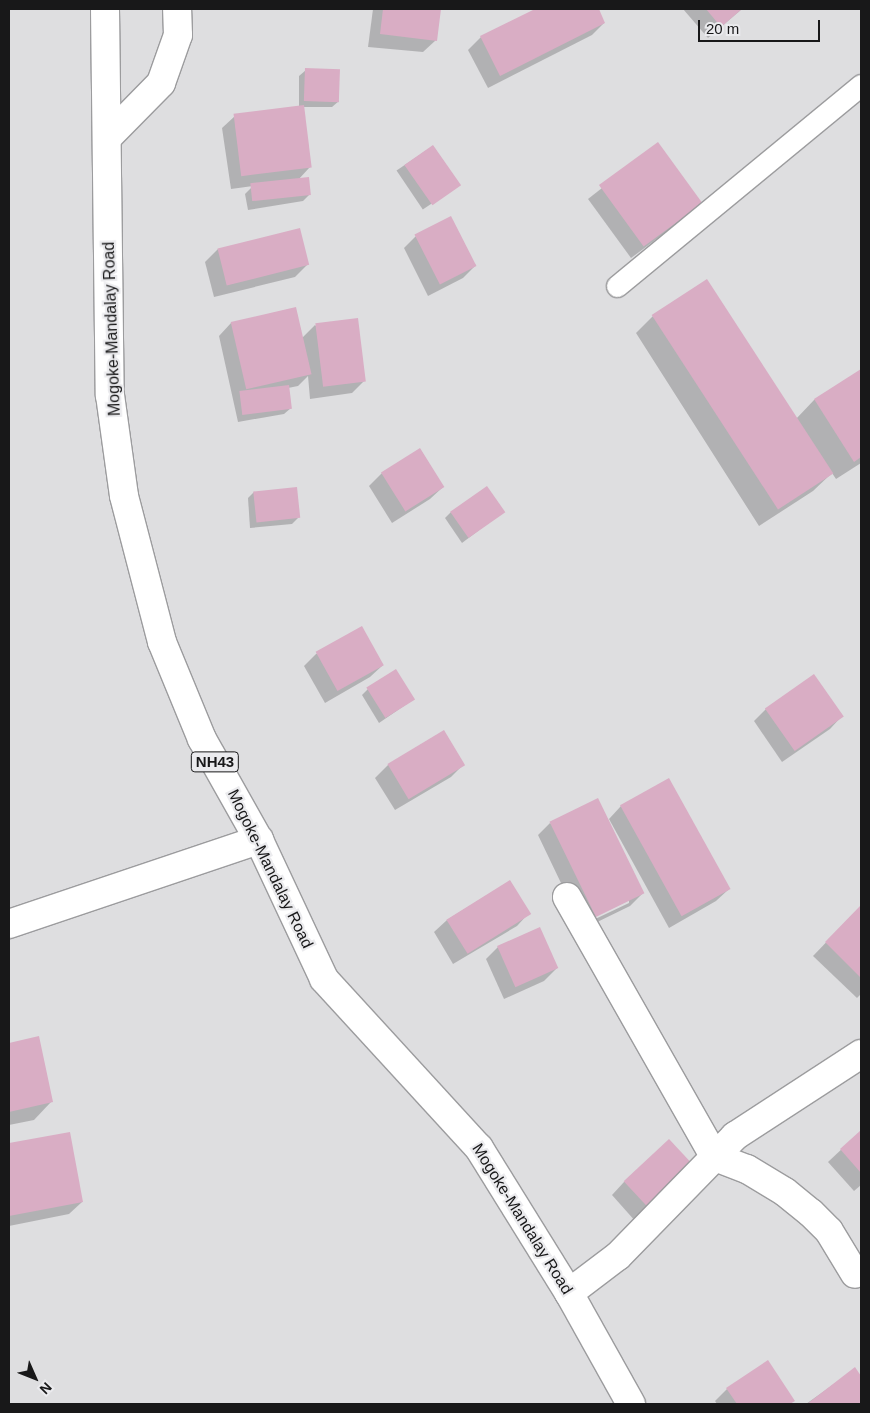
<!DOCTYPE html>
<style>
body{margin:0}
#map{position:relative;width:870px;height:1413px;overflow:hidden;background:#dedee0;font-family:Arial,sans-serif}
div>[style]{position:absolute}
.shadow>*{inset:0;background:#0003;transform-origin:0 0}
.building>*{inset:0;background:#d9adc4;transform-origin:0 0}
.roads{filter:drop-shadow(1px 0 #9c9c9e) drop-shadow(-1px 0 #9c9c9e) drop-shadow(0 1px #9c9c9e) drop-shadow(0 -1px #9c9c9e)}
.service>*{height:21px;margin:-10.5px;padding:0 10.5px;transform-origin:10.5px;border-radius:10.5px;background:#fff}
.minor>*{height:28px;margin:-14px;padding:0 14px;transform-origin:14px;border-radius:14px;background:#fff}
.trunk>*{height:28px;margin:-14px;padding:0 14px;transform-origin:14px;border-radius:14px;background:#fff}
span{translate:-50% -50%;white-space:nowrap;text-align:center;line-height:1.15;-webkit-text-stroke:4.5px #ebebee;paint-order:stroke}
.shield-label span{padding:1px 4px;background:#ebebee;border:1px solid;border-radius:4px;-webkit-text-stroke-width:0}
.shield-label{font-size:15px;color:#181819;font-weight:700}
.street-label{font-size:16px;color:#181819}
.frame{position:absolute;inset:0;border:10px solid #181819;pointer-events:none}
.north{position:absolute;left:10px;top:1353px;width:50px;height:50px;-webkit-text-stroke:4px #ebebee;paint-order:stroke;rotate:134deg;font-size:14px;font-weight:700;line-height:20px;text-align:center;color:#181819}
.north::after{content:'';display:block;margin:auto;width:18px;height:22px;background:#181819;clip-path:polygon(50% 0,100% 100%,50% 72%,0 100%)}
.scale{position:absolute;left:698px;top:20px;width:122px;height:22px;box-sizing:border-box;border:2px solid #181819;border-top:0;padding-left:6px;font-size:15px;line-height:18px;white-space:nowrap;color:#181819;-webkit-text-stroke:4px #ebebee;paint-order:stroke}
</style>
<div id="map">
<div class="shadow">
<div style="clip-path:polygon(373px 9px,440px 9px,436px 40px,423px 52px,368px 47px)"></div>
<div style="clip-path:polygon(538px 9px,597px 9px,604px 23px,592px 35px,488px 88px,468px 50px,481px 37px)"></div>
<div style="clip-path:polygon(683px 9px,742px 9px,708px 38px)"></div>
<div style="clip-path:polygon(306px 70px,339px 101px,332px 107px,303px 107px,310px 167px,298px 180px,310px 194px,303px 201px,248px 210px,245px 194px,253px 186px,231px 189px,222px 128px,235px 116px,299px 107px,299px 76px)"></div>
<div style="clip-path:polygon(658px 144px,689px 215px,631px 258px,588px 199px)"></div>
<div style="left:433px;top:146px;width:47px;height:44px;rotate:56deg"></div>
<div style="clip-path:polygon(416px 236px,476px 265px,463px 278px,428px 296px,404px 248px)"></div>
<div style="clip-path:polygon(218px 249px,307px 265px,295px 277px,214px 297px,205px 262px)"></div>
<div style="clip-path:polygon(295px 308px,302px 338px,315px 325px,364px 381px,352px 393px,310px 399px,308px 376px,298px 386px,288px 388px,291px 408px,284px 414px,238px 422px,219px 336px,231px 323px)"></div>
<div style="clip-path:polygon(653px 316px,796px 419px,814px 400px,861px 370px,861px 463px,836px 479px,832px 473px,813px 491px,759px 526px,636px 333px)"></div>
<div style="clip-path:polygon(420px 449px,443px 487px,430px 499px,392px 523px,369px 486px,382px 473px)"></div>
<div style="clip-path:polygon(254px 492px,298px 518px,292px 524px,250px 528px,248px 498px)"></div>
<div style="clip-path:polygon(451px 512px,503px 512px,462px 543px,445px 518px)"></div>
<div style="clip-path:polygon(361px 628px,383px 665px,370px 677px,325px 703px,304px 666px,316px 654px)"></div>
<div style="clip-path:polygon(368px 689px,414px 699px,379px 723px,362px 695px)"></div>
<div style="clip-path:polygon(766px 709px,842px 716px,830px 729px,782px 762px,754px 721px)"></div>
<div style="clip-path:polygon(388px 765px,463px 765px,451px 777px,395px 810px,375px 778px)"></div>
<div style="clip-path:polygon(621px 806px,729px 889px,716px 901px,669px 928px,609px 819px)"></div>
<div style="clip-path:polygon(evenodd,550px 823px,642px 894px,630px 906px,583px 929px,538px 835px,550px 823px,629px 900px,629px 903px,591px 921px,590px 919px,629px 900px)"></div>
<div style="clip-path:polygon(510px 881px,529px 913px,517px 926px,453px 964px,434px 932px,447px 920px)"></div>
<div style="clip-path:polygon(861px 906px,861px 994px,857px 998px,813px 956px)"></div>
<div style="clip-path:polygon(498px 947px,557px 968px,544px 981px,504px 999px,486px 959px)"></div>
<div style="clip-path:polygon(38px 1038px,51px 1102px,34px 1120px,9px 1125px,9px 1044px)"></div>
<div style="clip-path:polygon(861px 1131px,861px 1185px,854px 1191px,828px 1162px)"></div>
<div style="clip-path:polygon(69px 1133px,82px 1202px,69px 1214px,9px 1226px,9px 1144px)"></div>
<div style="clip-path:polygon(682px 1181px,636px 1222px,612px 1195px,624px 1182px)"></div>
<div style="clip-path:polygon(855px 1369px,861px 1378px,861px 1404px,806px 1404px)"></div>
<div style="clip-path:polygon(727px 1389px,793px 1401px,790px 1404px,717px 1404px,715px 1401px)"></div>
</div>
<div class="building">
<div style="clip-path:polygon(383px 9px,441px 9px,437px 41px,380px 34px)"></div>
<div style="clip-path:polygon(535px 9px,599px 9px,605px 23px,500px 76px,480px 36px)"></div>
<div style="clip-path:polygon(706px 9px,742px 9px,721px 27px)"></div>
<div style="left:305px;top:68px;width:35px;height:33px;rotate:2deg"></div>
<div style="left:304px;top:105px;width:63px;height:71px;rotate:83deg"></div>
<div style="left:658px;top:142px;width:76px;height:73px;rotate:54deg"></div>
<div style="left:433px;top:145px;width:49px;height:35px;rotate:55deg"></div>
<div style="left:309px;top:177px;width:18px;height:59px;rotate:84deg"></div>
<div style="left:451px;top:216px;width:56px;height:41px;rotate:63deg"></div>
<div style="left:300px;top:228px;width:38px;height:85px;rotate:76deg"></div>
<div style="left:707px;top:279px;width:232px;height:66px;rotate:57deg"></div>
<div style="left:296px;top:307px;width:69px;height:67px;rotate:77deg"></div>
<div style="left:358px;top:318px;width:64px;height:43px;rotate:83deg"></div>
<div style="clip-path:polygon(861px 369px,861px 457px,854px 462px,814px 399px)"></div>
<div style="left:289px;top:385px;width:24px;height:50px;rotate:83deg"></div>
<div style="left:420px;top:448px;width:46px;height:46px;rotate:58deg"></div>
<div style="left:487px;top:486px;width:32px;height:45px;rotate:55deg"></div>
<div style="left:297px;top:487px;width:31px;height:44px;rotate:84deg"></div>
<div style="left:362px;top:626px;width:45px;height:53px;rotate:61deg"></div>
<div style="left:396px;top:669px;width:36px;height:35px;rotate:58deg"></div>
<div style="left:814px;top:674px;width:52px;height:60px;rotate:55deg"></div>
<div style="left:444px;top:730px;width:41px;height:66px;rotate:59deg"></div>
<div style="left:669px;top:778px;width:127px;height:56px;rotate:61deg"></div>
<div style="left:598px;top:798px;width:106px;height:54px;rotate:64deg"></div>
<div style="left:510px;top:880px;width:40px;height:75px;rotate:58deg"></div>
<div style="clip-path:polygon(861px 905px,861px 978px,825px 942px)"></div>
<div style="left:540px;top:927px;width:45px;height:47px;rotate:66deg"></div>
<div style="clip-path:polygon(39px 1036px,53px 1102px,9px 1112px,9px 1043px)"></div>
<div style="clip-path:polygon(861px 1130px,861px 1173px,840px 1149px)"></div>
<div style="clip-path:polygon(70px 1132px,83px 1202px,9px 1216px,9px 1143px)"></div>
<div style="left:669px;top:1139px;width:40px;height:62px;rotate:47deg"></div>
<div style="clip-path:polygon(768px 1360px,795px 1401px,790px 1404px,737px 1404px,726px 1388px)"></div>
<div style="clip-path:polygon(855px 1367px,861px 1376px,861px 1404px,807px 1404px)"></div>
</div>
<div class="roads">
<div class="service">
<div style="left:617px;top:286px;width:316px;rotate:-39.5deg"></div>
</div>
<div class="minor">
<div style="left:107px;top:138px;width:77px;rotate:-45.5deg"></div>
<div style="left:161px;top:83px;width:51px;rotate:-70.5deg"></div>
<div style="left:178px;top:35px;width:26px;rotate:-92deg"></div>
<div style="left:567px;top:897px;width:299px;rotate:60.4deg"></div>
<div style="left:715px;top:1157px;width:34px;rotate:21deg"></div>
<div style="left:747px;top:1169px;width:44px;rotate:31.2deg"></div>
<div style="left:785px;top:1192px;width:33px;rotate:39deg"></div>
<div style="left:811px;top:1213px;width:25px;rotate:45deg"></div>
<div style="left:829px;top:1231px;width:50px;rotate:58.8deg"></div>
<div style="left:9px;top:924px;width:264px;rotate:-18.6deg"></div>
<div style="left:569px;top:1293px;width:61px;rotate:-37.1deg"></div>
<div style="left:618px;top:1256px;width:168px;rotate:-45.7deg"></div>
<div style="left:735px;top:1136px;width:150px;rotate:-33.1deg"></div>
</div>
<div class="trunk">
<div style="left:105px;top:9px;width:386px;rotate:89.3deg"></div>
<div style="left:110px;top:395px;width:102px;rotate:82.1deg"></div>
<div style="left:124px;top:496px;width:151px;rotate:75.4deg"></div>
<div style="left:162px;top:642px;width:105px;rotate:67.6deg"></div>
<div style="left:202px;top:739px;width:116px;rotate:60.6deg"></div>
<div style="left:259px;top:840px;width:153px;rotate:64.9deg"></div>
<div style="left:324px;top:979px;width:229px;rotate:47.5deg"></div>
<div style="left:479px;top:1148px;width:171px;rotate:58.2deg"></div>
<div style="left:569px;top:1293px;width:127px;rotate:60.8deg"></div>
</div>
</div>
<div class="shield-label">
<span style="left:215px;top:762px">NH43</span>
</div>
<div class="street-label">
<span style="left:112px;top:329px;rotate:-92deg">Mogoke-Mandalay Road</span>
<span style="left:270px;top:869px;rotate:64deg">Mogoke-Mandalay Road</span>
<span style="left:522px;top:1219px;rotate:58deg">Mogoke-Mandalay Road</span>
</div>
<div class="frame"></div>
<div class="north">N</div>
<div class="scale">20 m</div>
</div>
